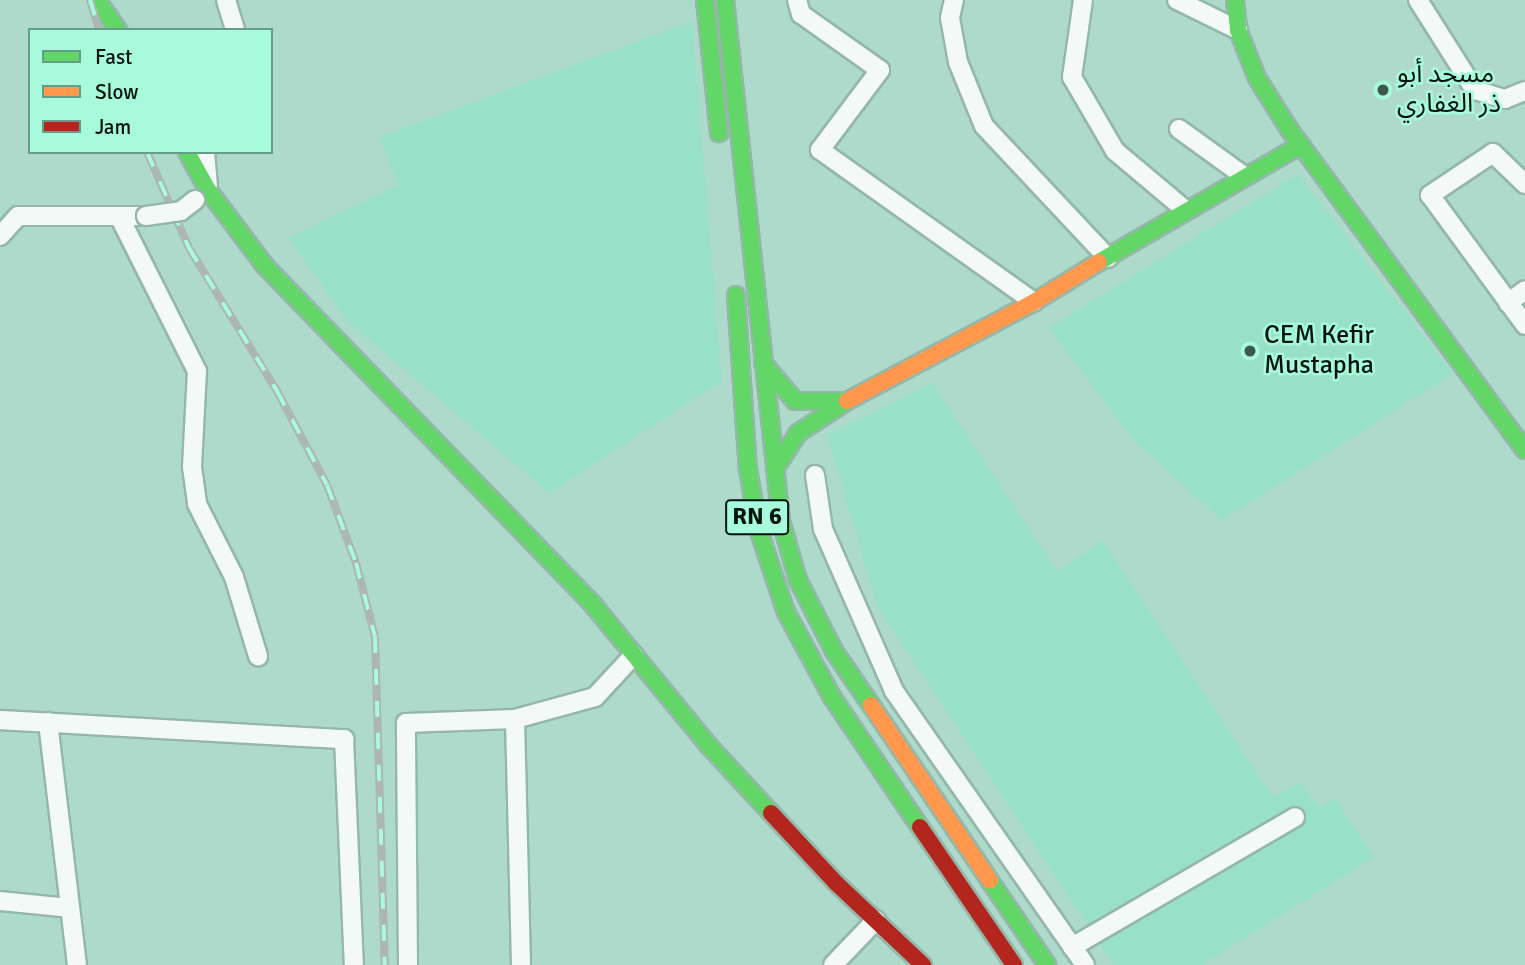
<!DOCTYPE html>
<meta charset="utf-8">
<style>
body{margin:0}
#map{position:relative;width:1525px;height:965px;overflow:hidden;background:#addaca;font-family:Signika,"Noto Sans Arabic",sans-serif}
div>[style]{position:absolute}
.built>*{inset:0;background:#98e0c7}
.roads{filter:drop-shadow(2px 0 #94b7aa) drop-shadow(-2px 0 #94b7aa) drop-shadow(0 2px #94b7aa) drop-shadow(0 -2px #94b7aa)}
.street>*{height:18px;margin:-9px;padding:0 9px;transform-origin:9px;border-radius:9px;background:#f3f9f7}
.fast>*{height:16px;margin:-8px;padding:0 8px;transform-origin:8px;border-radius:8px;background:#63d668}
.slow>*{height:16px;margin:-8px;padding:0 8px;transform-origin:8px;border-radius:8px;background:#ff974d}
.jam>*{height:16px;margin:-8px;padding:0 8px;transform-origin:8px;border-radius:8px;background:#b3261e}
.rail>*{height:8px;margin-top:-4px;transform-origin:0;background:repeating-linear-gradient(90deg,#a7fbdc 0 16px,#acb6b3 0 32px);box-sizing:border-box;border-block:2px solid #acb6b3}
.bridges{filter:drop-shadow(2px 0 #94b7aa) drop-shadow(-2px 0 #94b7aa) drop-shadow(0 2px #94b7aa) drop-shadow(0 -2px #94b7aa)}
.street-bridge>*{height:18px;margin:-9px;padding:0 9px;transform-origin:9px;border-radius:9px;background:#f3f9f7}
.dots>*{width:19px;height:19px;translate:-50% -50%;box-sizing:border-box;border:4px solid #a7fbdc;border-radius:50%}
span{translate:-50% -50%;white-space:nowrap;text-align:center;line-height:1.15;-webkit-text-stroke:5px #a7fbdc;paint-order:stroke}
.shield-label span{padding:2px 5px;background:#a7fbdc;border:2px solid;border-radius:5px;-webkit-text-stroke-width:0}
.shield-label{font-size:24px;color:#00130c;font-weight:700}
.poi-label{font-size:26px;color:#00130c}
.left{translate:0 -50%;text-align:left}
.legend{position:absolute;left:28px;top:28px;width:245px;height:126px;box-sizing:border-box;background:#a7fbdc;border:2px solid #649e89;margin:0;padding:9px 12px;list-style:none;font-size:21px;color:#00130c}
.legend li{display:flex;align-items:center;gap:14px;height:35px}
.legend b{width:35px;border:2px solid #649e89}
</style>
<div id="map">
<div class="built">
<div style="clip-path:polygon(692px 21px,722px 381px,549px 493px,346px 320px,289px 238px,398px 185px,380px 137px)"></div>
<div style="clip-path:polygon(1298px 174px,1453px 374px,1222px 520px,1136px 443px,1049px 328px)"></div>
<div style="clip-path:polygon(932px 383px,1057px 571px,1103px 541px,1272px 796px,1301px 783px,1320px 808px,1335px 799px,1374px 857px,1202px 965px,1114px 965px,877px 606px,827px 435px)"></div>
</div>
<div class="roads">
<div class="street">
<div style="left:226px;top:0;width:31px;rotate:73deg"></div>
<div style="left:797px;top:0;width:15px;rotate:74deg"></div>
<div style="left:801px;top:14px;width:97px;rotate:35.3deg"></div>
<div style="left:880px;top:70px;width:100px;rotate:126.9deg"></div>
<div style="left:820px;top:150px;width:262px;rotate:35.4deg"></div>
<div style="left:954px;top:0;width:18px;rotate:103deg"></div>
<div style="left:950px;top:18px;width:45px;rotate:79.7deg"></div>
<div style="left:958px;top:62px;width:69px;rotate:67.9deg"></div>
<div style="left:984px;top:126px;width:181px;rotate:46.8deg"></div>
<div style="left:1083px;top:0;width:78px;rotate:98.1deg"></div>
<div style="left:1072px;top:77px;width:86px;rotate:59.8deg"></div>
<div style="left:1115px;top:151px;width:90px;rotate:40deg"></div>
<div style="left:1177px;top:0;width:68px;rotate:26.2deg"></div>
<div style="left:1418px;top:0;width:107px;rotate:57.7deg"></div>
<div style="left:1475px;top:90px;width:31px;rotate:17deg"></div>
<div style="left:1505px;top:99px;width:22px;rotate:-22deg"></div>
<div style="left:1179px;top:129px;width:80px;rotate:35.9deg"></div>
<div style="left:205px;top:152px;width:33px;rotate:85deg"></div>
<div style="left:1525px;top:184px;width:45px;rotate:-135.9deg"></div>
<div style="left:1493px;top:153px;width:76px;rotate:146.3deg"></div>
<div style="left:1430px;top:195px;width:161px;rotate:53.8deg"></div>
<div style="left:119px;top:216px;width:174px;rotate:63.3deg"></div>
<div style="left:197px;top:371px;width:96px;rotate:93deg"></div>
<div style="left:192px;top:467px;width:37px;rotate:82deg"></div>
<div style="left:197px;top:504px;width:82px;rotate:63.1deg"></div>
<div style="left:234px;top:577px;width:83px;rotate:73.1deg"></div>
<div style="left:0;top:236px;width:27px;rotate:-48deg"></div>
<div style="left:18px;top:216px;width:128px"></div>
<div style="left:1508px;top:303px;width:21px;rotate:-37deg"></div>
<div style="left:815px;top:475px;width:55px;rotate:81.6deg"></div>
<div style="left:823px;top:529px;width:177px;rotate:66.3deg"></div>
<div style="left:894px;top:691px;width:334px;rotate:55.1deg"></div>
<div style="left:515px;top:719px;width:246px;rotate:88.6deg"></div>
<div style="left:0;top:720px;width:345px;rotate:3.2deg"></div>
<div style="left:344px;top:739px;width:226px;rotate:87.5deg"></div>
<div style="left:48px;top:722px;width:245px;rotate:83.2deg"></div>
<div style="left:0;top:901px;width:70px;rotate:5.7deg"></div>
<div style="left:1072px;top:947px;width:258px;rotate:-30.2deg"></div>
<div style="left:408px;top:965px;width:242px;rotate:-90.5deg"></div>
<div style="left:406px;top:723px;width:109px;rotate:-2.1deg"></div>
<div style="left:515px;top:719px;width:83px;rotate:-15.4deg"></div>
<div style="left:595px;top:697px;width:57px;rotate:-47.1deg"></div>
<div style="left:833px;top:965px;width:62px;rotate:-46.3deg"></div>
</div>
<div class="fast">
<div style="left:97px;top:0;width:37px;rotate:55deg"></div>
<div style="left:705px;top:0;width:134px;rotate:84deg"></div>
<div style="left:725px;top:0;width:524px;rotate:83.87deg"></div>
<div style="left:781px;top:521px;width:61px;rotate:73.9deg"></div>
<div style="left:798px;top:580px;width:80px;rotate:63.1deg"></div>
<div style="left:834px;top:651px;width:65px;rotate:55.6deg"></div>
<div style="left:1235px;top:0;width:30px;rotate:84deg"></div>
<div style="left:1238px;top:30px;width:52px;rotate:68.4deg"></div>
<div style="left:1257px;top:78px;width:60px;rotate:57.9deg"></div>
<div style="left:1289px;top:129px;width:398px;rotate:53.7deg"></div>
<div style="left:187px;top:152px;width:43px;rotate:61.1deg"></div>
<div style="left:208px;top:190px;width:95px;rotate:53.1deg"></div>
<div style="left:265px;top:266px;width:473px;rotate:45.9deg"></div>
<div style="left:594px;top:606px;width:181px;rotate:50.6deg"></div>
<div style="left:709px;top:746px;width:91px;rotate:47.2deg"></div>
<div style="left:1099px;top:262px;width:233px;rotate:-30.1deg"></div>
<div style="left:736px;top:295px;width:174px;rotate:86.1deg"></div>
<div style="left:748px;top:469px;width:60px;rotate:80.4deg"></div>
<div style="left:758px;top:528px;width:89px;rotate:71.6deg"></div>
<div style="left:786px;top:612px;width:97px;rotate:61.6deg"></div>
<div style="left:832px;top:697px;width:157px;rotate:55.9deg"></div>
<div style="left:763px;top:363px;width:50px;rotate:49.9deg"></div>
<div style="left:795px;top:401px;width:52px"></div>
<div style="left:847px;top:401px;width:59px;rotate:146.9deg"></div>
<div style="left:798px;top:433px;width:43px;rotate:122.6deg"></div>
<div style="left:990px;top:881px;width:102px;rotate:55.8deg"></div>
</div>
<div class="slow">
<div style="left:847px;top:401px;width:212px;rotate:-27.9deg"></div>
<div style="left:1034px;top:302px;width:76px;rotate:-31.6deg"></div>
<div style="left:871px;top:705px;width:212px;rotate:55.9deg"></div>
</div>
<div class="jam">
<div style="left:771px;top:813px;width:96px;rotate:47.1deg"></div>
<div style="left:836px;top:883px;width:120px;rotate:43.3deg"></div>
<div style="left:920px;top:827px;width:167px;rotate:55.7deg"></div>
</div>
</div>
<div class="rail">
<div style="left:90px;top:0;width:31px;rotate:73deg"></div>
<div style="left:147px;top:152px;width:105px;rotate:66.4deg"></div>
<div style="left:189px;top:248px;width:168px;rotate:58.4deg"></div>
<div style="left:277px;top:391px;width:106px;rotate:62deg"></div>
<div style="left:327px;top:485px;width:83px;rotate:69.6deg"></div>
<div style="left:356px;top:563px;width:76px;rotate:75.6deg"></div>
<div style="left:375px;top:637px;width:328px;rotate:88.3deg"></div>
</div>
<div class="bridges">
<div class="street-bridge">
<div style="left:146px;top:216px;width:35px;rotate:-8deg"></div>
<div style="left:181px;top:211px;width:18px;rotate:-38deg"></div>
</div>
</div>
<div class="dots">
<div style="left:1383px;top:90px;background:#3d594e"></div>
<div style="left:1250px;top:351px;background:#3d594e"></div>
</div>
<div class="shield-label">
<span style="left:757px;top:517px">RN 6</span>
</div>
<div class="poi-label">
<span class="left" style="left:1397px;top:90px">مسجد أبو<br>ذر الغفاري</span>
<span class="left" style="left:1264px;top:351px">CEM Kefir<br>Mustapha</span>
</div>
<ul class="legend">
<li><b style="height:9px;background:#63d668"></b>Fast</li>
<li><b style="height:9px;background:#ff974d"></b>Slow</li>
<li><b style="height:9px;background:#b3261e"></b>Jam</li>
</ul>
</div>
